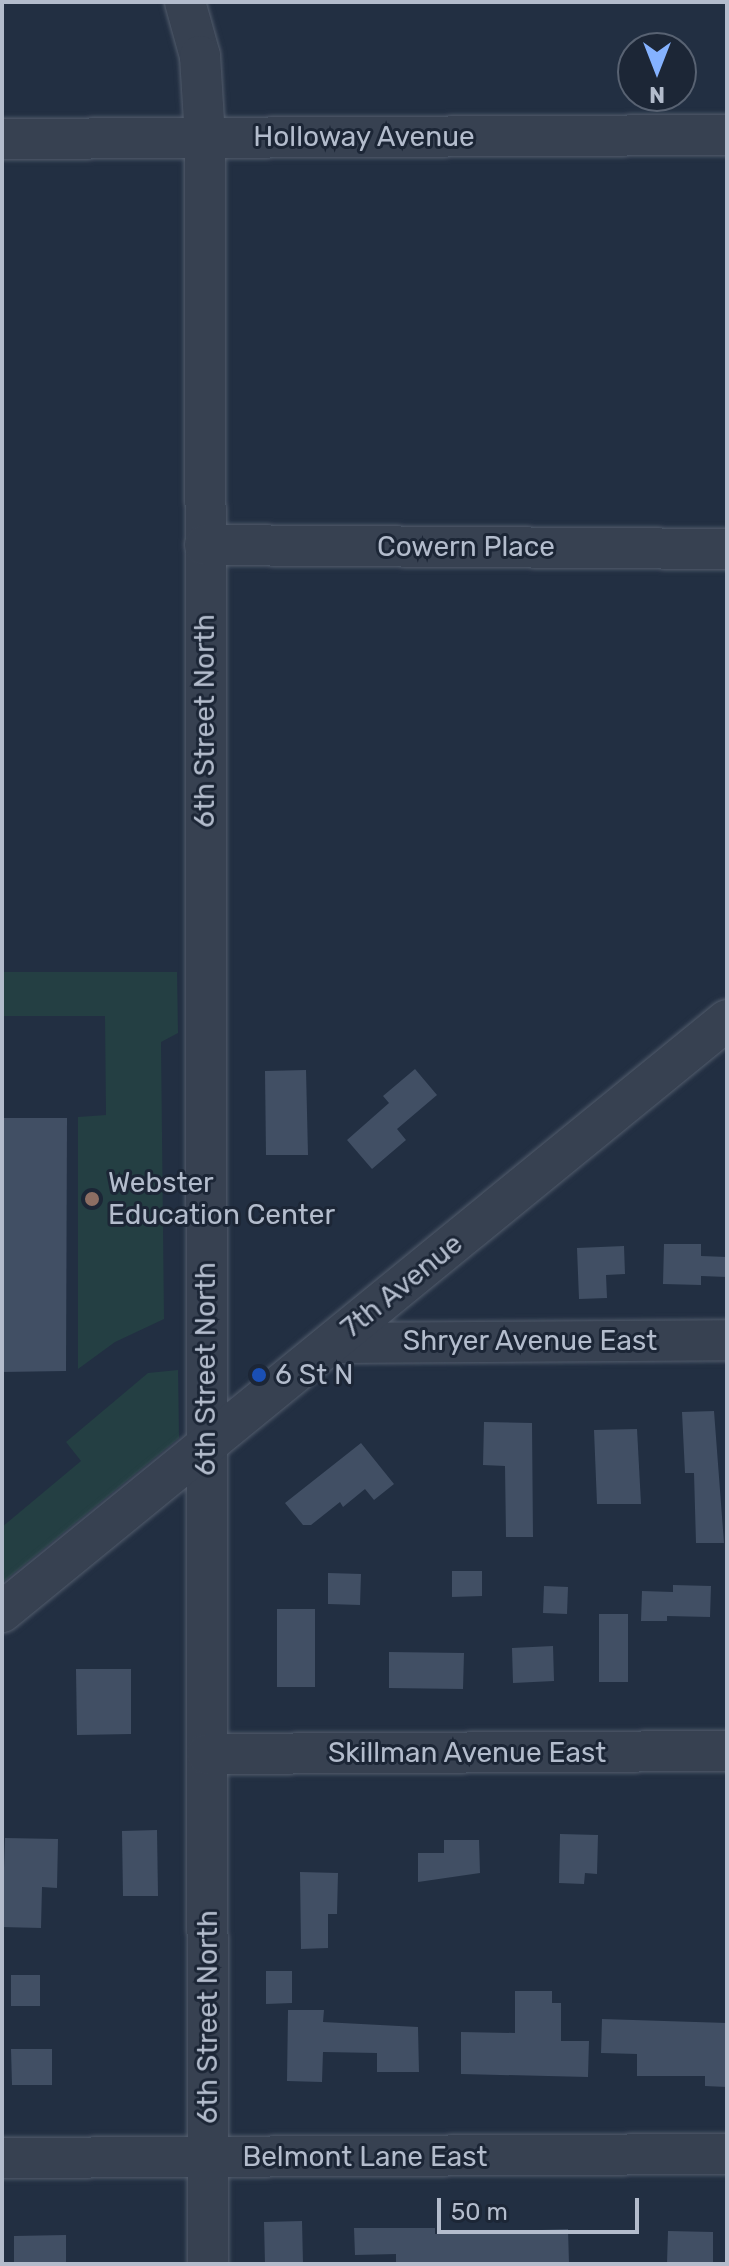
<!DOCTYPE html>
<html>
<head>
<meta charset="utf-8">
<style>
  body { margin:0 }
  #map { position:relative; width:729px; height:2266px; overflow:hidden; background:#222f42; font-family:Rubik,sans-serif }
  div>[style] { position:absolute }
  .green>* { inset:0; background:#243f43 }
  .building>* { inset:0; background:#414f64 }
  .roads { filter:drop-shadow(0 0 2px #525c6c) drop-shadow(0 0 2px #525c6c) }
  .minor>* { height:40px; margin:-20px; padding:0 20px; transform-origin:20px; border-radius:20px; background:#374151 }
  .dots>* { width:22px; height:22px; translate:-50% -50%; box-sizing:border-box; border:4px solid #1c2636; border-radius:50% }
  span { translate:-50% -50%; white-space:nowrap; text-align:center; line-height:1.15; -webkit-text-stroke:6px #1c2636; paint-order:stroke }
  .street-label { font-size:28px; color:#b3bccc }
  .poi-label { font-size:28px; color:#b3bccc }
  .left { translate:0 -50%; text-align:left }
  .frame { position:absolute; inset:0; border:4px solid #b3bccc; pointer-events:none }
  .north { position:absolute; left:617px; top:32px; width:80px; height:80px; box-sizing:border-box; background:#1c2636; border:2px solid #586272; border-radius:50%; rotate:180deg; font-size:22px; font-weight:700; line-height:32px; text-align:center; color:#b3bccc }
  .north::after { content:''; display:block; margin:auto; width:28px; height:36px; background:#85b2ff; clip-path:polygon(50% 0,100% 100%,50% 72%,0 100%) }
  .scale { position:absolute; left:437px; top:2198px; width:202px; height:36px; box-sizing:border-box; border:4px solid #b3bccc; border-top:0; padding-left:10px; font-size:24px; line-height:28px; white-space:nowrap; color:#b3bccc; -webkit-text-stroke:6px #1c2636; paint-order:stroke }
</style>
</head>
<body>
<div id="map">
  <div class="green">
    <div style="clip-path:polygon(2px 972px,177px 972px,178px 1033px,161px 1042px,164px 1319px,115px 1342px,78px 1369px,78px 1117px,106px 1115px,105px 1016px,2px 1016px)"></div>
    <div style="clip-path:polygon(178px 1370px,179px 1438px,2px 1583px,2px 1527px,81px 1461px,66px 1442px,148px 1373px)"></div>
  </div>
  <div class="building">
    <div style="clip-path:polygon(415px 1069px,437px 1095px,397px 1129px,406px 1140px,372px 1169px,347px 1140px,389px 1103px,383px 1096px)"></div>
    <div style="clip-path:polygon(306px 1070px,308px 1155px,266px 1155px,265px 1071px)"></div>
    <div style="clip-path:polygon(2px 1118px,67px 1118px,66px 1371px,2px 1372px)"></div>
    <div style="clip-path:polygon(664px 1244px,701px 1244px,701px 1256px,727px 1257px,727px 1277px,701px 1276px,701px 1285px,663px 1284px)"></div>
    <div style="clip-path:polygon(624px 1246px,625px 1274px,606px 1275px,607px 1298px,579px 1299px,577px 1248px)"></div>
    <div style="clip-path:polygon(714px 1411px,724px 1543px,696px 1543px,694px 1473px,685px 1473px,682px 1412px)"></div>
    <div style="clip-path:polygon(484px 1422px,532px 1423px,533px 1537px,506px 1537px,505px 1466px,483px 1465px)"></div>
    <div style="clip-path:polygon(637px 1429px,641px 1504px,597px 1504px,594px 1430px)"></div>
    <div style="clip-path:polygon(361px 1443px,394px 1484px,374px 1500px,365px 1489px,343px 1507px,340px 1502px,311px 1525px,303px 1525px,285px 1503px)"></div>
    <div style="clip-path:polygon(452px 1571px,482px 1571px,482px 1596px,452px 1597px)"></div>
    <div style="clip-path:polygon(328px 1573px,361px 1574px,360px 1605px,328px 1604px)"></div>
    <div style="clip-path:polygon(673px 1585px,711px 1586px,710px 1617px,667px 1616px,667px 1621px,641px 1621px,642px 1591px,673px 1592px)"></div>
    <div style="clip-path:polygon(544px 1586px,568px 1587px,567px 1614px,543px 1613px)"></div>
    <div style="clip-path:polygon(277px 1609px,315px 1609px,315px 1687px,277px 1687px)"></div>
    <div style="clip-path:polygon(599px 1614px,628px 1614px,628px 1682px,599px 1682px)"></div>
    <div style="clip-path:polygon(553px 1646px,554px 1681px,513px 1683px,512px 1648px)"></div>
    <div style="clip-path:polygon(389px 1652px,464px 1653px,463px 1689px,389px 1688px)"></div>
    <div style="clip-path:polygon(76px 1669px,131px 1669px,131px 1734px,77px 1735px)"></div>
    <div style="clip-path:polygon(157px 1830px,158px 1896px,123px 1896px,122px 1831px)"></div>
    <div style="clip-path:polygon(560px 1834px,598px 1835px,597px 1874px,585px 1873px,584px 1884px,559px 1883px)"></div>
    <div style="clip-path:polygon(5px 1838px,58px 1839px,57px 1888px,42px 1887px,41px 1928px,2px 1927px)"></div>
    <div style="clip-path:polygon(444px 1840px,479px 1840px,480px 1873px,418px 1882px,418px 1853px,444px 1853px)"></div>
    <div style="clip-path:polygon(300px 1872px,338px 1873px,337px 1914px,328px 1914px,328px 1948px,301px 1949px)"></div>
    <div style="clip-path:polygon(266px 1971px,292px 1971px,292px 2003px,266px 2004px)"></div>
    <div style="clip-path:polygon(11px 1975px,40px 1975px,40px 2006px,11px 2006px)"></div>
    <div style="clip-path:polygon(515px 1991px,552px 1991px,552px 2003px,561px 2003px,561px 2041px,589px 2041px,588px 2077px,461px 2074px,461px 2032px,515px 2033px)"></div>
    <div style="clip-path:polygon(288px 2010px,324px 2010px,323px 2022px,418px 2027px,419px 2072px,377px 2072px,377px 2053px,323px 2052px,322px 2082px,287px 2081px)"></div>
    <div style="clip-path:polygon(602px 2019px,727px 2023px,727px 2087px,705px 2086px,705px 2076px,637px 2076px,637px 2054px,601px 2053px)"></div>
    <div style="clip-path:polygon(11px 2049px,52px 2049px,52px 2085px,12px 2085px)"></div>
    <div style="clip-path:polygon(302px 2221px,303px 2264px,265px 2264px,264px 2222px)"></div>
    <div style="clip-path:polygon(354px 2228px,435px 2228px,435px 2234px,568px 2229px,569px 2264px,396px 2264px,396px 2254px,355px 2255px)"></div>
    <div style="clip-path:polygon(668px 2231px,713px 2232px,713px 2264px,667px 2264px)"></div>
    <div style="clip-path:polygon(66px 2235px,66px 2264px,14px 2264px,14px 2236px)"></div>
  </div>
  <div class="roads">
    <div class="minor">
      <div style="left:185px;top:2px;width:56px;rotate:74.5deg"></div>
      <div style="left:200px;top:56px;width:82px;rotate:86.5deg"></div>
      <div style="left:205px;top:138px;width:2126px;rotate:89.92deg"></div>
      <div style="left:2px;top:139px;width:725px;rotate:-0.32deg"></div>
      <div style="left:205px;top:545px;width:522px;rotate:0.44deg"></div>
      <div style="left:333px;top:1343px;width:394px;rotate:-0.4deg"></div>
      <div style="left:2px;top:1612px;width:936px;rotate:-39.23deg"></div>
      <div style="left:207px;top:1754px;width:520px;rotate:-0.33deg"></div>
      <div style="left:2px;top:2158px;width:725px;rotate:-0.32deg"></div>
    </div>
  </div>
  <div class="dots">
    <div style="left:92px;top:1199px;background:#8d6e63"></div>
    <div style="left:259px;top:1375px;background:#1a4fb4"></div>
  </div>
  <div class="street-label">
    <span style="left:364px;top:137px">Holloway Avenue</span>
    <span style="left:466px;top:547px">Cowern Place</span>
    <span style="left:205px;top:721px;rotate:-90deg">6th Street North</span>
    <span style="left:402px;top:1286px;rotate:-39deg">7th Avenue</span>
    <span style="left:530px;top:1341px">Shryer Avenue East</span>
    <span style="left:206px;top:1369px;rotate:-90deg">6th Street North</span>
    <span style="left:467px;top:1753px">Skillman Avenue East</span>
    <span style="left:208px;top:2017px;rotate:-90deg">6th Street North</span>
    <span style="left:365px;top:2157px">Belmont Lane East</span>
  </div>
  <div class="poi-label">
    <span class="left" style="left:108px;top:1199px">Webster<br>Education Center</span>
    <span class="left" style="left:275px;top:1375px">6 St N</span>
  </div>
  <div class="frame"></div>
  <div class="north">N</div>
  <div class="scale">50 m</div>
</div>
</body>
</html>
